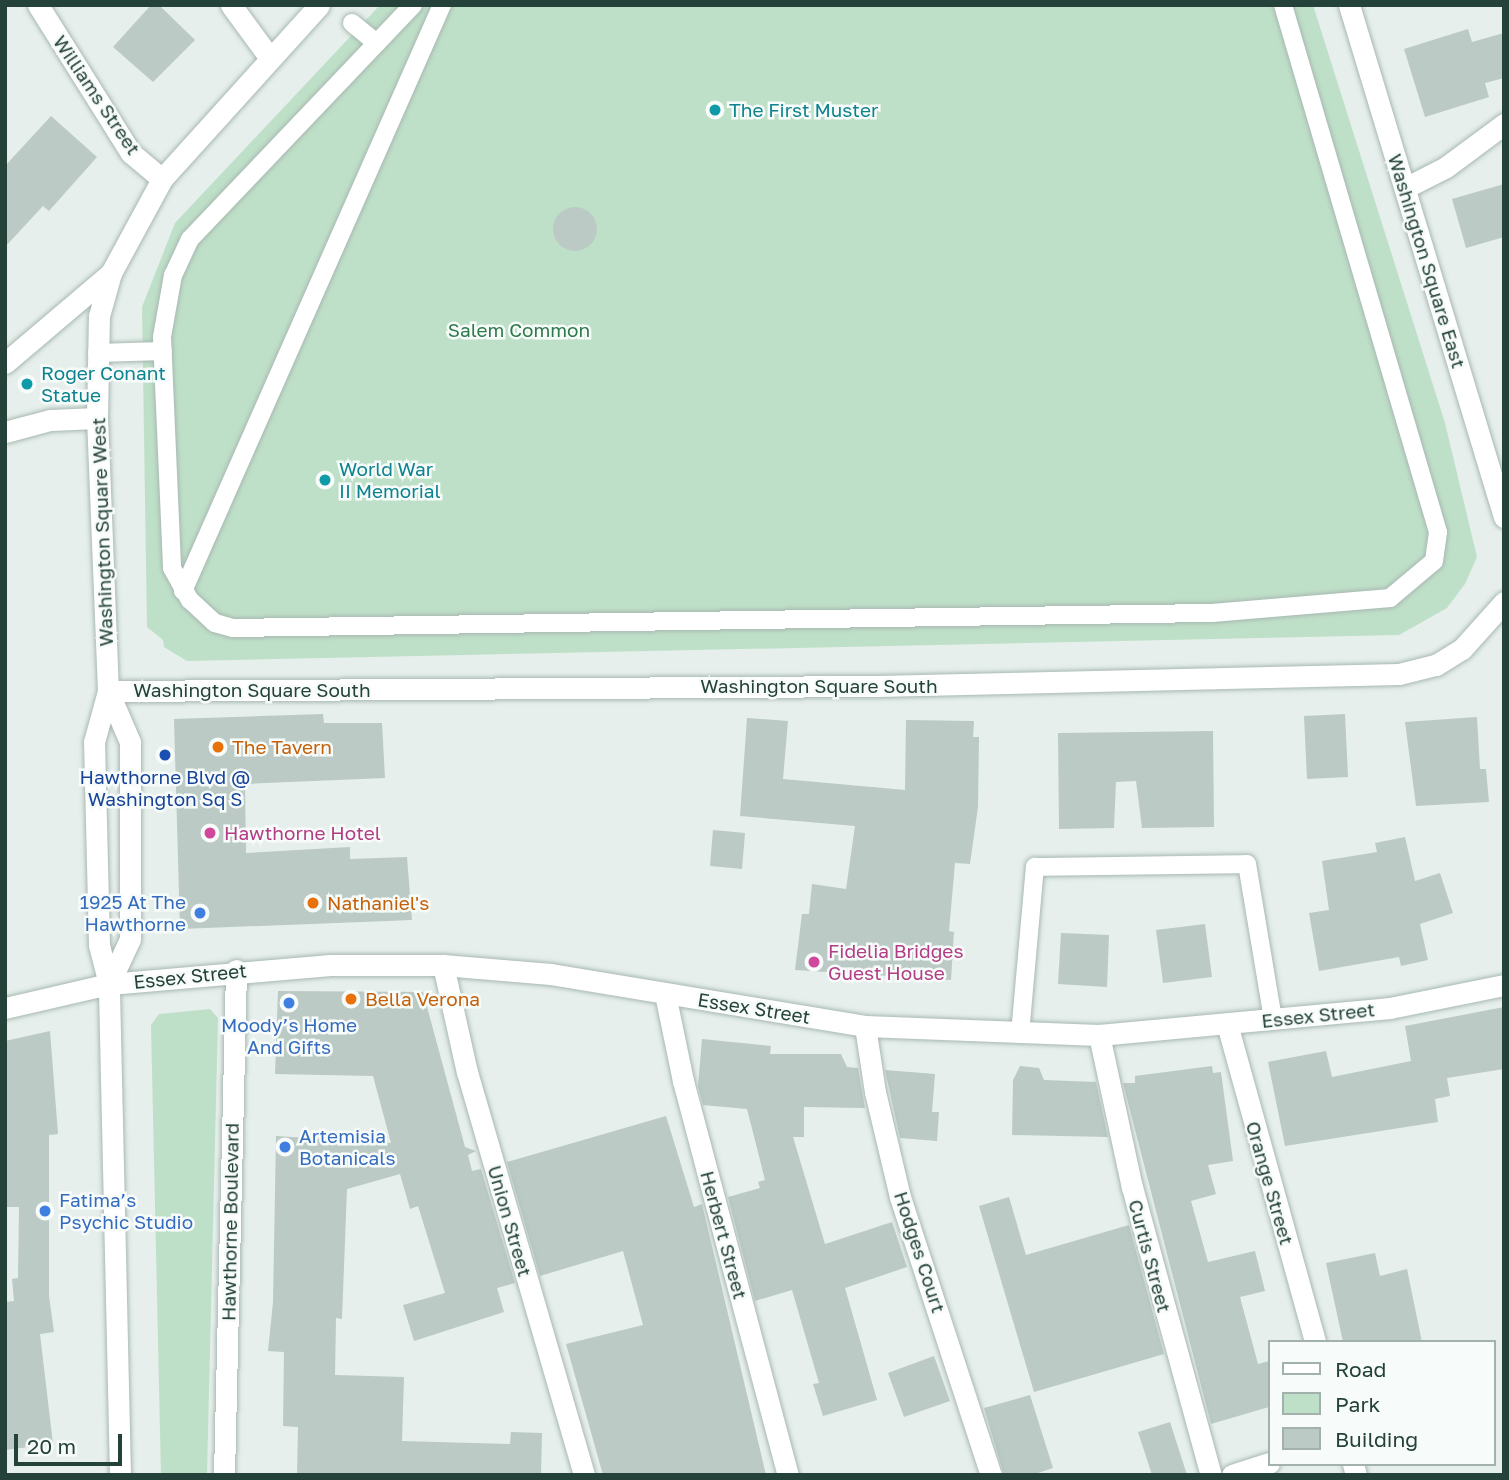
<!DOCTYPE html>
<html>
<head>
<meta charset="utf-8">
<style>
  body { margin:0 }
  #map { position:relative; width:1509px; height:1480px; overflow:hidden; background:#e6efeb; font-family:"Golos Text",sans-serif }
  div>[style] { position:absolute }
  .green>* { inset:0; background:#bfe0c8 }
  .building>* { inset:0; background:#bbcac4 }
  .round { border-radius:50% }
  .roads { filter:drop-shadow(0 0 2px #a8b8b2) drop-shadow(0 0 2px #a8b8b2) }
  .lane>* { height:18px; margin:-9px; padding:0 9px; transform-origin:9px; border-radius:9px; background:#fff }
  .street>* { height:21px; margin:-10.5px; padding:0 10.5px; transform-origin:10.5px; border-radius:10.5px; background:#fff }
  .secondary>* { height:21px; margin:-10.5px; padding:0 10.5px; transform-origin:10.5px; border-radius:10.5px; background:#fff }
  .dots>* { width:19px; height:19px; translate:-50% -50%; box-sizing:border-box; border:4px solid #f7fbf9; border-radius:50% }
  span { translate:-50% -50%; white-space:nowrap; text-align:center; line-height:1.15; -webkit-text-stroke:5px #f7fbf9; paint-order:stroke }
  .street-label { font-size:19px; color:#24423a }
  .culture-label { font-size:19px; color:#0d838f }
  .left { translate:0 -50%; text-align:left }
  .park-label { font-size:19px; color:#2d7a4b }
  .food-label { font-size:19px; color:#c56008 }
  .transit-label { font-size:19px; color:#164399 }
  .hotel-label { font-size:19px; color:#b23c85 }
  .shop-label { font-size:19px; color:#366cbe }
  .right { translate:-100% -50%; text-align:right }
  .frame { position:absolute; inset:0; border:7px solid #24423a; pointer-events:none }
  .legend { position:absolute; left:1268px; top:1340px; width:228px; height:126px; box-sizing:border-box; background:#f7fbf9; border:2px solid #a3b1ad; margin:0; padding:9px 12px; list-style:none; font-size:21px; color:#24423a }
  .legend li { display:flex; align-items:center; gap:14px; height:35px }
  .legend b { width:35px; border:2px solid #a3b1ad }
  .scale { position:absolute; left:14px; top:1434px; width:108px; height:32px; box-sizing:border-box; border:4px solid #24423a; border-top:0; padding-left:9px; font-size:21px; line-height:24px; white-space:nowrap; color:#24423a; -webkit-text-stroke:5px #f7fbf9; paint-order:stroke }
</style>
</head>
<body>
<div id="map">
  <div class="green">
    <div style="clip-path:polygon(380px 5px,1313px 5px,1445px 423px,1477px 557px,1465px 584px,1447px 608px,1399px 635px,187px 661px,164px 647px,163px 640px,147px 627px,142px 307px,175px 223px)"></div>
    <div style="clip-path:polygon(210px 1009px,218px 1018px,207px 1475px,161px 1475px,151px 1025px,159px 1014px)"></div>
  </div>
  <div class="building">
    <div style="clip-path:polygon(151px 5px,159px 5px,195px 40px,153px 82px,113px 47px)"></div>
    <div style="clip-path:polygon(1468px 29px,1472px 42px,1504px 33px,1504px 78px,1485px 83px,1489px 97px,1425px 117px,1404px 49px)"></div>
    <div style="clip-path:polygon(51px 116px,97px 157px,49px 211px,43px 206px,5px 247px,5px 166px)"></div>
    <div style="clip-path:polygon(1504px 184px,1504px 237px,1466px 248px,1452px 199px)"></div>
    <div class="round" style="left:553px;top:207px;width:44px;height:44px"></div>
    <div style="clip-path:polygon(323px 714px,324px 723px,382px 723px,385px 778px,245px 784px,246px 853px,350px 847px,350px 859px,407px 857px,412px 920px,180px 929px,174px 719px)"></div>
    <div style="clip-path:polygon(1345px 714px,1348px 777px,1307px 779px,1304px 716px)"></div>
    <div style="clip-path:polygon(1477px 717px,1480px 769px,1486px 769px,1489px 802px,1416px 806px,1405px 722px)"></div>
    <div style="clip-path:polygon(747px 718px,788px 721px,783px 779px,905px 790px,906px 720px,974px 721px,973px 737px,979px 737px,978px 807px,970px 864px,955px 863px,949px 931px,954px 932px,951px 980px,795px 970px,802px 914px,809px 914px,812px 884px,846px 889px,855px 826px,740px 816px)"></div>
    <div style="clip-path:polygon(1213px 731px,1214px 827px,1142px 828px,1136px 781px,1116px 782px,1114px 828px,1059px 829px,1058px 733px)"></div>
    <div style="clip-path:polygon(713px 830px,745px 833px,742px 869px,710px 866px)"></div>
    <div style="clip-path:polygon(1405px 837px,1415px 881px,1440px 873px,1453px 913px,1420px 924px,1428px 960px,1401px 966px,1399px 957px,1319px 971px,1309px 913px,1329px 910px,1322px 861px,1377px 852px,1375px 843px)"></div>
    <div style="clip-path:polygon(1205px 924px,1212px 977px,1163px 983px,1156px 930px)"></div>
    <div style="clip-path:polygon(1061px 933px,1109px 935px,1107px 987px,1058px 984px)"></div>
    <div style="clip-path:polygon(278px 991px,423px 992px,465px 1147px,476px 1151px,468px 1155px,472px 1171px,481px 1169px,515px 1283px,497px 1288px,504px 1312px,414px 1341px,403px 1305px,445px 1293px,418px 1206px,410px 1209px,400px 1174px,347px 1189px,342px 1319px,336px 1318px,335px 1375px,404px 1377px,402px 1441px,510px 1444px,511px 1432px,542px 1433px,541px 1475px,297px 1475px,298px 1427px,283px 1426px,284px 1352px,268px 1351px,273px 1302px,276px 1136px,391px 1143px,373px 1076px,275px 1074px)"></div>
    <div style="clip-path:polygon(1504px 1007px,1504px 1069px,1447px 1078px,1450px 1096px,1435px 1099px,1438px 1122px,1285px 1146px,1268px 1062px,1326px 1051px,1332px 1077px,1411px 1061px,1405px 1026px)"></div>
    <div style="clip-path:polygon(50px 1031px,58px 1134px,49px 1135px,49px 1296px,54px 1332px,40px 1334px,53px 1444px,5px 1450px,5px 1302px,14px 1301px,12px 1279px,18px 1278px,19px 1207px,5px 1207px,5px 1041px)"></div>
    <div style="clip-path:polygon(702px 1039px,771px 1046px,770px 1054px,841px 1054px,847px 1067px,858px 1068px,865px 1108px,804px 1107px,804px 1137px,793px 1137px,825px 1244px,892px 1222px,907px 1267px,845px 1288px,877px 1400px,823px 1416px,813px 1384px,819px 1383px,792px 1290px,755px 1301px,728px 1197px,760px 1188px,758px 1182px,765px 1180px,747px 1109px,703px 1105px,698px 1086px)"></div>
    <div style="clip-path:polygon(1020px 1066px,1039px 1068px,1044px 1080px,1096px 1082px,1108px 1137px,1012px 1135px,1013px 1080px)"></div>
    <div style="clip-path:polygon(1212px 1066px,1213px 1073px,1221px 1072px,1233px 1161px,1208px 1165px,1216px 1194px,1191px 1201px,1208px 1262px,1255px 1251px,1265px 1291px,1240px 1297px,1258px 1364px,1269px 1361px,1269px 1407px,1211px 1424px,1123px 1083px,1135px 1083px,1135px 1076px)"></div>
    <div style="clip-path:polygon(885px 1070px,935px 1074px,932px 1112px,939px 1112px,937px 1141px,900px 1138px)"></div>
    <div style="clip-path:polygon(666px 1116px,694px 1207px,702px 1204px,766px 1475px,603px 1475px,566px 1344px,643px 1325px,623px 1251px,540px 1276px,507px 1162px)"></div>
    <div style="clip-path:polygon(1009px 1197px,1026px 1255px,1129px 1225px,1164px 1354px,1034px 1392px,979px 1206px)"></div>
    <div style="clip-path:polygon(1375px 1253px,1380px 1276px,1407px 1269px,1422px 1342px,1343px 1342px,1326px 1263px)"></div>
    <div style="clip-path:polygon(934px 1356px,950px 1401px,904px 1417px,888px 1373px)"></div>
    <div style="clip-path:polygon(1030px 1395px,1053px 1468px,1032px 1475px,1004px 1475px,984px 1408px)"></div>
    <div style="clip-path:polygon(1170px 1422px,1187px 1475px,1152px 1475px,1138px 1432px)"></div>
  </div>
  <div class="roads">
    <div class="lane">
      <div style="left:413px;top:5px;width:323px;rotate:133.6deg"></div>
      <div style="left:190px;top:239px;width:40px;rotate:115deg"></div>
      <div style="left:173px;top:275px;width:63px;rotate:100.1deg"></div>
      <div style="left:162px;top:337px;width:231px;rotate:87.5deg"></div>
      <div style="left:172px;top:568px;width:37px;rotate:61deg"></div>
      <div style="left:190px;top:600px;width:34px;rotate:43deg"></div>
      <div style="left:215px;top:623px;width:18px;rotate:16deg"></div>
      <div style="left:232px;top:628px;width:980px;rotate:-0.88deg"></div>
      <div style="left:1212px;top:613px;width:179px;rotate:-4.8deg"></div>
      <div style="left:1390px;top:598px;width:57px;rotate:-40.1deg"></div>
      <div style="left:1434px;top:561px;width:29px;rotate:-82deg"></div>
      <div style="left:1438px;top:532px;width:549px;rotate:-106.39deg"></div>
      <div style="left:352px;top:23px;width:32px;rotate:39deg"></div>
      <div style="left:97px;top:353px;width:66px;rotate:-1.7deg"></div>
      <div style="left:183px;top:591px;width:641px;rotate:-66.16deg"></div>
      <div style="left:1020px;top:1034px;width:168px;rotate:-84.9deg"></div>
      <div style="left:1035px;top:867px;width:212px;rotate:-0.8deg"></div>
      <div style="left:1247px;top:864px;width:158px;rotate:80.5deg"></div>
    </div>
    <div class="street">
      <div style="left:38px;top:5px;width:175px;rotate:57.9deg"></div>
      <div style="left:131px;top:153px;width:40px;rotate:40deg"></div>
      <div style="left:231px;top:5px;width:66px;rotate:53.7deg"></div>
      <div style="left:1405px;top:188px;width:46px;rotate:-27.1deg"></div>
      <div style="left:1446px;top:167px;width:72px;rotate:-36.6deg"></div>
      <div style="left:5px;top:363px;width:139px;rotate:-40.3deg"></div>
      <div style="left:5px;top:432px;width:47px;rotate:-14.9deg"></div>
      <div style="left:50px;top:420px;width:47px;rotate:-2.4deg"></div>
      <div style="left:443px;top:965px;width:110px;rotate:77.4deg"></div>
      <div style="left:467px;top:1072px;width:420px;rotate:73.8deg"></div>
      <div style="left:665px;top:994px;width:89px;rotate:78.3deg"></div>
      <div style="left:683px;top:1081px;width:408px;rotate:75.1deg"></div>
      <div style="left:5px;top:1008px;width:107px;rotate:-13deg"></div>
      <div style="left:1227px;top:1024px;width:330px;rotate:74.5deg"></div>
      <div style="left:865px;top:1026px;width:67px;rotate:81.4deg"></div>
      <div style="left:875px;top:1092px;width:108px;rotate:76.6deg"></div>
      <div style="left:900px;top:1197px;width:293px;rotate:71.9deg"></div>
      <div style="left:1099px;top:1035px;width:156px;rotate:77.8deg"></div>
      <div style="left:1132px;top:1187px;width:299px;rotate:74.7deg"></div>
      <div style="left:1353px;top:1464px;width:11px;rotate:75deg"></div>
      <div style="left:224px;top:1475px;width:505px;rotate:-88.64deg"></div>
      <div style="left:1232px;top:1475px;width:39px;rotate:-18deg"></div>
    </div>
    <div class="secondary">
      <div style="left:1349px;top:5px;width:535px;rotate:73.16deg"></div>
      <div style="left:108px;top:691px;width:769px;rotate:-0.37deg"></div>
      <div style="left:877px;top:686px;width:522px;rotate:-1.32deg"></div>
      <div style="left:1399px;top:674px;width:38px;rotate:-14deg"></div>
      <div style="left:1436px;top:665px;width:31px;rotate:-32deg"></div>
      <div style="left:1462px;top:649px;width:63px;rotate:-48.2deg"></div>
      <div style="left:108px;top:691px;width:56px;rotate:66.7deg"></div>
      <div style="left:130px;top:742px;width:197px;rotate:90deg"></div>
      <div style="left:130px;top:939px;width:50px;rotate:115deg"></div>
      <div style="left:109px;top:984px;width:222px;rotate:-4.9deg"></div>
      <div style="left:330px;top:965px;width:113px"></div>
      <div style="left:443px;top:965px;width:108px;rotate:4.8deg"></div>
      <div style="left:551px;top:974px;width:318px;rotate:9.4deg"></div>
      <div style="left:865px;top:1026px;width:234px;rotate:2.2deg"></div>
      <div style="left:1099px;top:1035px;width:292px;rotate:-5.3deg"></div>
      <div style="left:1390px;top:1008px;width:116px;rotate:-11.4deg"></div>
      <div style="left:120px;top:1475px;width:491px;rotate:-91.3deg"></div>
      <div style="left:109px;top:984px;width:40px;rotate:-104.4deg"></div>
      <div style="left:99px;top:945px;width:203px;rotate:-91.4deg"></div>
      <div style="left:94px;top:742px;width:53px;rotate:-74.6deg"></div>
      <div style="left:108px;top:691px;width:273px;rotate:-92.3deg"></div>
      <div style="left:97px;top:418px;width:102px;rotate:-88.9deg"></div>
      <div style="left:99px;top:316px;width:45px;rotate:-74.4deg"></div>
      <div style="left:111px;top:273px;width:107px;rotate:-61.5deg"></div>
      <div style="left:162px;top:179px;width:234px;rotate:-47.9deg"></div>
    </div>
  </div>
  <div class="dots">
    <div style="left:715px;top:110px;background:#0f9aa8"></div>
    <div style="left:27px;top:384px;background:#0f9aa8"></div>
    <div style="left:325px;top:480px;background:#0f9aa8"></div>
    <div style="left:218px;top:747px;background:#e8710a"></div>
    <div style="left:165px;top:755px;background:#1a4fb4"></div>
    <div style="left:210px;top:833px;background:#d1479c"></div>
    <div style="left:313px;top:903px;background:#e8710a"></div>
    <div style="left:200px;top:913px;background:#3f7fe0"></div>
    <div style="left:814px;top:962px;background:#d1479c"></div>
    <div style="left:351px;top:999px;background:#e8710a"></div>
    <div style="left:289px;top:1003px;background:#3f7fe0"></div>
    <div style="left:285px;top:1147px;background:#3f7fe0"></div>
    <div style="left:45px;top:1211px;background:#3f7fe0"></div>
  </div>
  <div class="street-label">
    <span style="left:97px;top:95px;rotate:56deg">Williams Street</span>
    <span style="left:1427px;top:261px;rotate:73deg">Washington Square East</span>
    <span style="left:102px;top:532px;rotate:-92deg">Washington Square West</span>
    <span style="left:819px;top:686px">Washington Square South</span>
    <span style="left:252px;top:690px">Washington Square South</span>
    <span style="left:190px;top:976px;rotate:-6deg">Essex Street</span>
    <span style="left:754px;top:1008px;rotate:9deg">Essex Street</span>
    <span style="left:1318px;top:1015px;rotate:-6deg">Essex Street</span>
    <span style="left:1270px;top:1183px;rotate:74deg">Orange Street</span>
    <span style="left:510px;top:1221px;rotate:74deg">Union Street</span>
    <span style="left:230px;top:1222px;rotate:-89deg">Hawthorne Boulevard</span>
    <span style="left:724px;top:1235px;rotate:75deg">Herbert Street</span>
    <span style="left:920px;top:1252px;rotate:72deg">Hodges Court</span>
    <span style="left:1150px;top:1256px;rotate:75deg">Curtis Street</span>
  </div>
  <div class="culture-label">
    <span class="left" style="left:729px;top:110px">The First Muster</span>
    <span class="left" style="left:41px;top:384px">Roger Conant<br>Statue</span>
    <span class="left" style="left:339px;top:480px">World War<br>II Memorial</span>
  </div>
  <div class="park-label">
    <span style="left:519px;top:330px">Salem Common</span>
  </div>
  <div class="food-label">
    <span class="left" style="left:232px;top:747px">The Tavern</span>
    <span class="left" style="left:327px;top:903px">Nathaniel's</span>
    <span class="left" style="left:365px;top:999px">Bella Verona</span>
  </div>
  <div class="transit-label">
    <span style="left:165px;top:788px">Hawthorne Blvd @<br>Washington Sq S</span>
  </div>
  <div class="hotel-label">
    <span class="left" style="left:224px;top:833px">Hawthorne Hotel</span>
    <span class="left" style="left:828px;top:962px">Fidelia Bridges<br>Guest House</span>
  </div>
  <div class="shop-label">
    <span class="right" style="left:186px;top:913px">1925 At The<br>Hawthorne</span>
    <span style="left:289px;top:1036px">Moody’s Home<br>And Gifts</span>
    <span class="left" style="left:299px;top:1147px">Artemisia<br>Botanicals</span>
    <span class="left" style="left:59px;top:1211px">Fatima’s<br>Psychic Studio</span>
  </div>
  <div class="frame"></div>
  <ul class="legend">
  <li><b style="height:9px;background:#fff"></b>Road</li>
  <li><b style="height:19px;background:#bfe0c8"></b>Park</li>
  <li><b style="height:19px;background:#bbcac4"></b>Building</li>
  </ul>
  <div class="scale">20 m</div>
</div>
</body>
</html>
